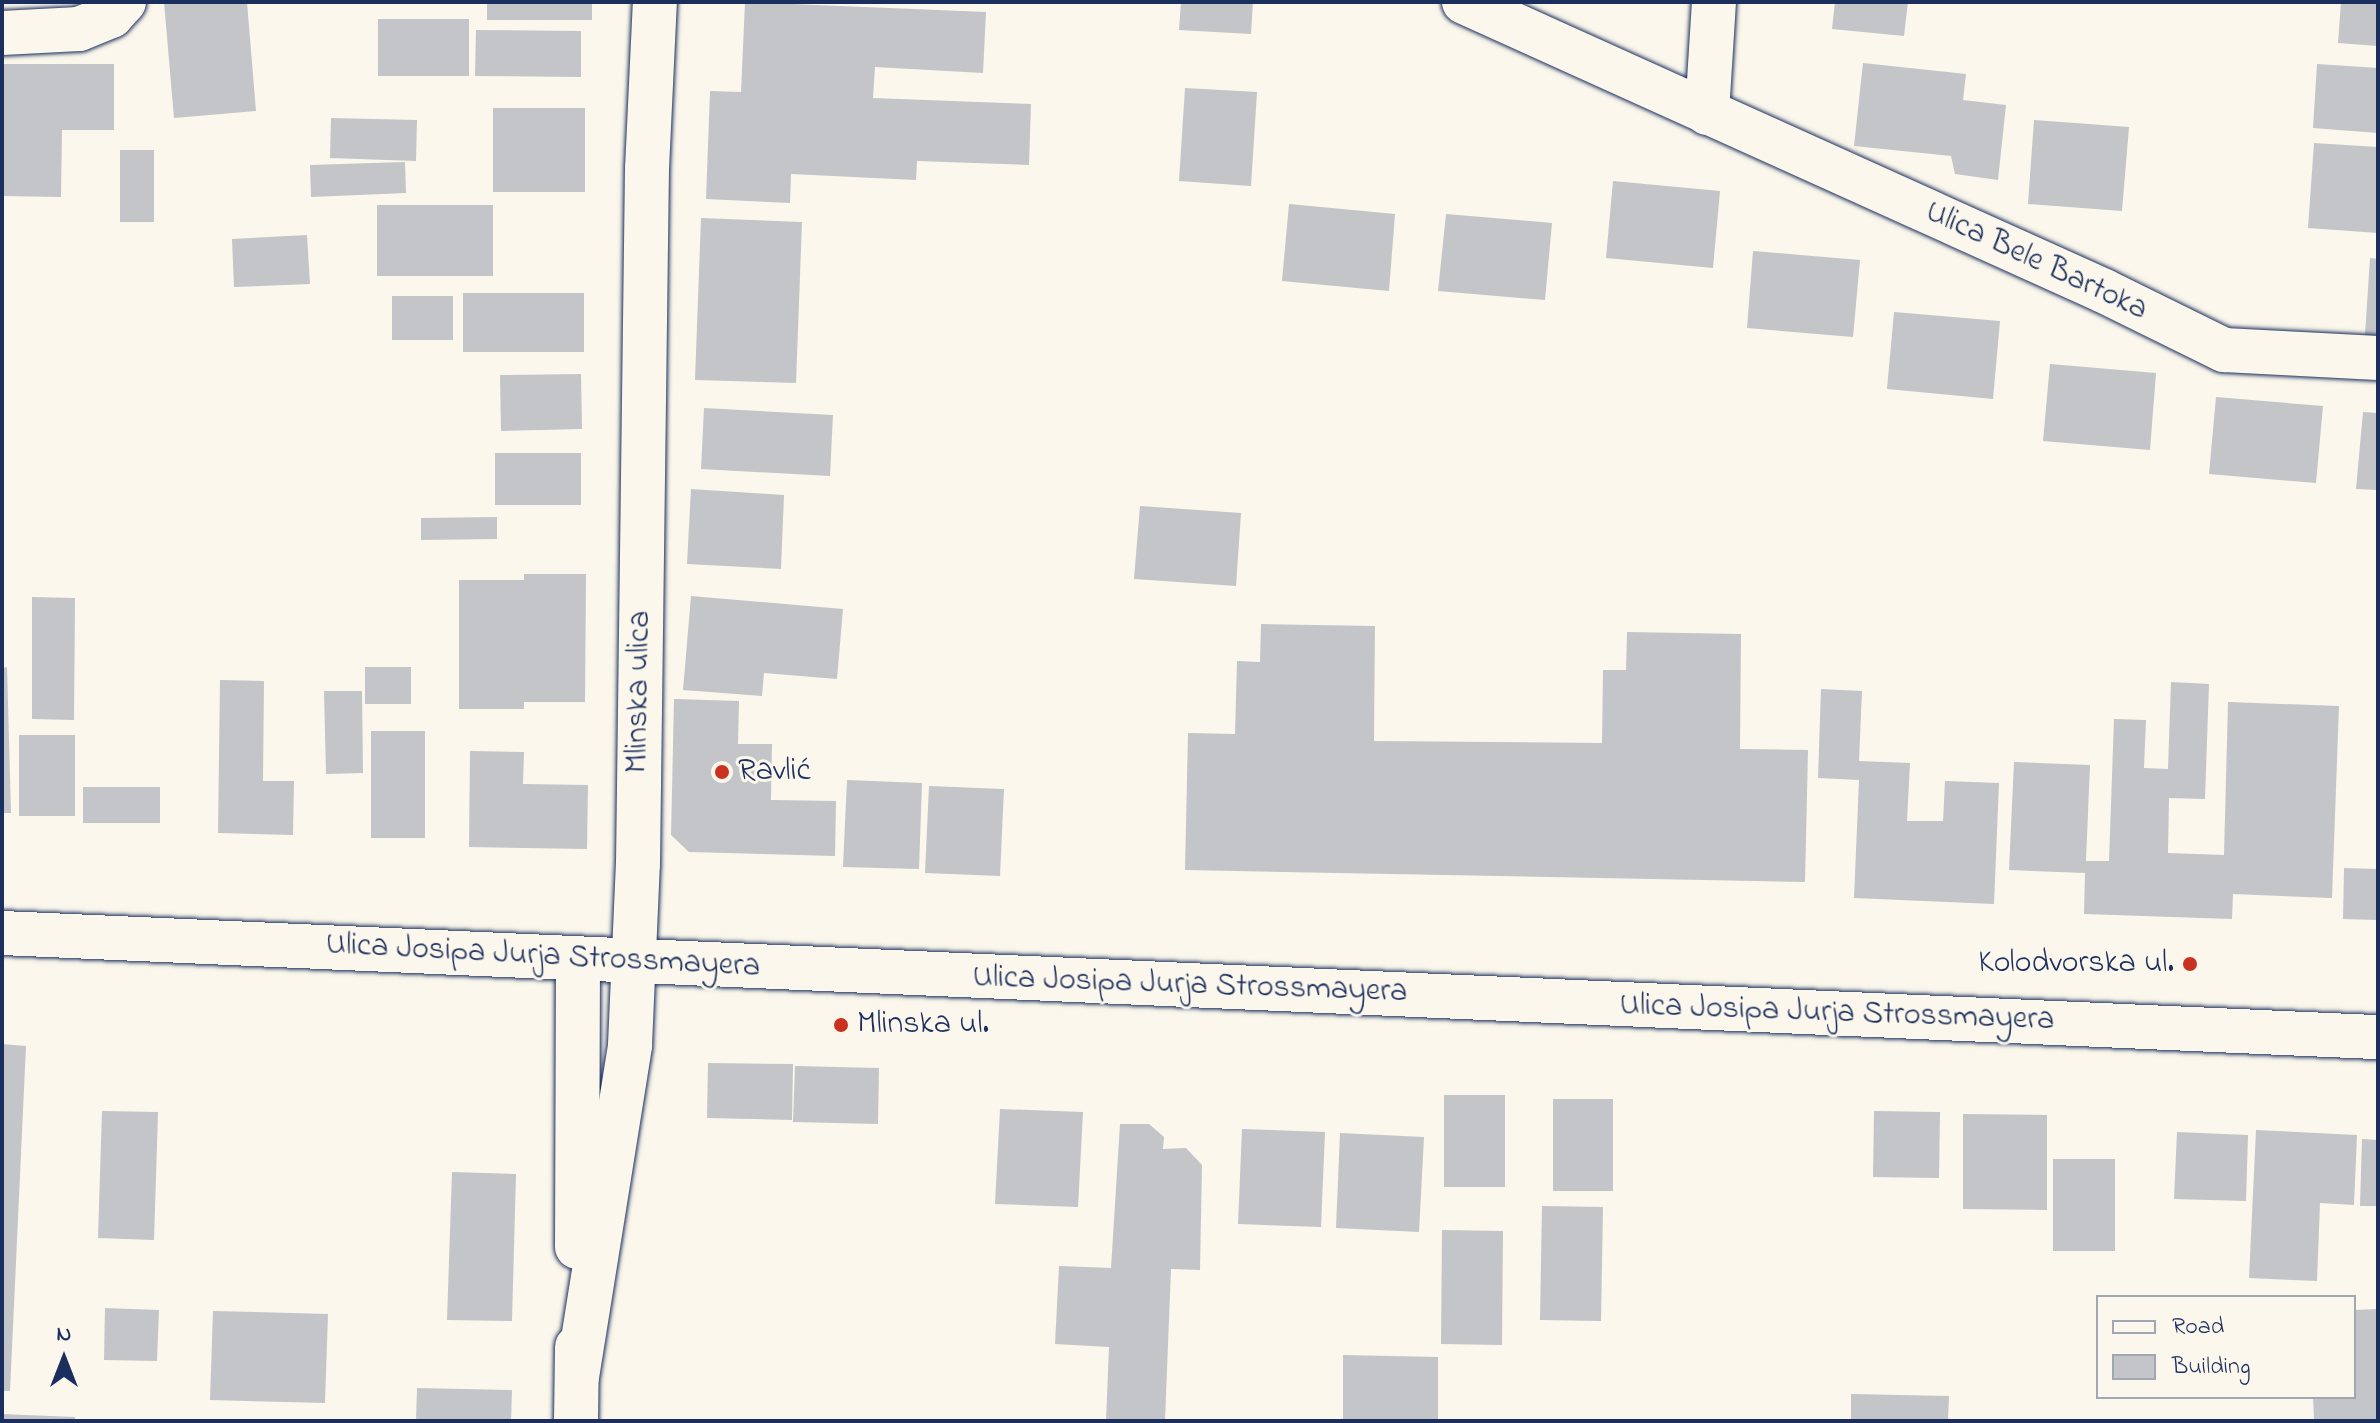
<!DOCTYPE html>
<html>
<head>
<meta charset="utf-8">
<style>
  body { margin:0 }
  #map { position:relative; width:2380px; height:1423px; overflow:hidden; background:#fbf7ec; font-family:"Indie Flower",sans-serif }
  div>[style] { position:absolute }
  .building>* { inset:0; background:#c3c5c9 }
  .roads { filter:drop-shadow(0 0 2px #1b2f5e) drop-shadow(0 0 2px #1b2f5e) }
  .minor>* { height:44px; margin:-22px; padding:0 22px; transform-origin:22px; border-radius:22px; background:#fbf7ec }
  .major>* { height:44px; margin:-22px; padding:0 22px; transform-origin:22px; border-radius:22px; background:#fbf7ec }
  .dots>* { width:22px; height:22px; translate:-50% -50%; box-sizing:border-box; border:4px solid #fbf7ec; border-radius:50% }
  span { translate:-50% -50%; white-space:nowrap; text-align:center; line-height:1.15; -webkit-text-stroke:6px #fbf7ec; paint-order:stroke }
  .street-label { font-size:32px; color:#1b2f5e }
  .poi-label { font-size:32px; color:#1b2f5e }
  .left { translate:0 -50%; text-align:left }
  .right { translate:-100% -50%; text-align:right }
  .frame { position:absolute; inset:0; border:4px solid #1b2f5e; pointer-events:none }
  .legend { position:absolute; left:2096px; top:1295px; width:260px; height:104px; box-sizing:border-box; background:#fbf7ec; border:2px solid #a1a7b3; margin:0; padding:10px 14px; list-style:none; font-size:24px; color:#1b2f5e }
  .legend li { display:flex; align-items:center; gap:16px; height:40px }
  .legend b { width:40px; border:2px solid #a1a7b3 }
  .north { position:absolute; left:24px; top:1319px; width:80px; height:80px; -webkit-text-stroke:6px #fbf7ec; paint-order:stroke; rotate:0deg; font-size:22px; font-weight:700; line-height:32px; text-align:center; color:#1b2f5e }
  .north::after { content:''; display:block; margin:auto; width:28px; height:36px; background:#1b2f5e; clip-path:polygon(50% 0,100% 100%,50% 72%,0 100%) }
</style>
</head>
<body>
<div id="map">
  <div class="building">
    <div style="clip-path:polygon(164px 2px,247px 2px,256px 111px,174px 118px)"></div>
    <div style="clip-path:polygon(487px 2px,592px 2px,592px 20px,487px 20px)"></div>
    <div style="clip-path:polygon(745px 2px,986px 12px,983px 73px,875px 67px,873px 98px,1031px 104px,1029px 165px,917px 161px,916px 180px,791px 174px,790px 203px,706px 199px,710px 91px,741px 92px)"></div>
    <div style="clip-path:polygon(1181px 2px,1253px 2px,1251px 34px,1179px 30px)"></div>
    <div style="clip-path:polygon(1835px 2px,1908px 2px,1904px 36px,1832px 29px)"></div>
    <div style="clip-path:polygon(2341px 2px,2378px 2px,2378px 46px,2338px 43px)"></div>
    <div style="clip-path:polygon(378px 19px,469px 19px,469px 76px,378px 76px)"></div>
    <div style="clip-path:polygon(476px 30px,581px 31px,581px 77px,475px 76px)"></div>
    <div style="clip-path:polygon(1863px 63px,1966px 74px,1963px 100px,2006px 105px,1998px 180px,1955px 174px,1951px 156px,1854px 146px)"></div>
    <div style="clip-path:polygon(2px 64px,114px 64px,114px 130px,62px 130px,61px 197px,2px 196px)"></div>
    <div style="clip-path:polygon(2317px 64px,2378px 68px,2378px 133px,2313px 128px)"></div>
    <div style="clip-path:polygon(1185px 88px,1257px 92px,1251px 186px,1179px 181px)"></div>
    <div style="clip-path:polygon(493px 108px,585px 108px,585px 192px,493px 192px)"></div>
    <div style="clip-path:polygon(331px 118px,417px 120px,416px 161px,330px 158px)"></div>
    <div style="clip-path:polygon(2034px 120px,2129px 127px,2122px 211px,2028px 204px)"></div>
    <div style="clip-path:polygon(2314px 143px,2378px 147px,2378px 233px,2308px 228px)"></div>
    <div style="clip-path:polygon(120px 150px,154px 150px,154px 222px,120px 222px)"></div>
    <div style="clip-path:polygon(405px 162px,406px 193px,311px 197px,310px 165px)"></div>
    <div style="clip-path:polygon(1613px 181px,1720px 191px,1713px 268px,1606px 258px)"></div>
    <div style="clip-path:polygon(1289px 204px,1395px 214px,1389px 291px,1282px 281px)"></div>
    <div style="clip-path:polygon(377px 205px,493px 205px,493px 276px,377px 276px)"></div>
    <div style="clip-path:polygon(1446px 214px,1552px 223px,1545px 300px,1438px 291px)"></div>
    <div style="clip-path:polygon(701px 218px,802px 222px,796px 383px,695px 380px)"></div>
    <div style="clip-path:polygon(307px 235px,310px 284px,234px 287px,232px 239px)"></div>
    <div style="clip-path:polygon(1753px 251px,1860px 260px,1853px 337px,1747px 328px)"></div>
    <div style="clip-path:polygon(2370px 258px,2378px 259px,2378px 336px,2365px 335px)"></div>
    <div style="clip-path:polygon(463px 293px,584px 293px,584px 352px,463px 352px)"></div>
    <div style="clip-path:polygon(392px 296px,453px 296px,453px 340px,392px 340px)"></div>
    <div style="clip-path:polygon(1894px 312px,2000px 321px,1993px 399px,1887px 389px)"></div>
    <div style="clip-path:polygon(2050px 364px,2156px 373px,2150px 450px,2043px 441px)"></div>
    <div style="clip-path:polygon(581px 374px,582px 429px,501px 431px,500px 375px)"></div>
    <div style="clip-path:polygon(2216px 397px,2323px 406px,2316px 483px,2209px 474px)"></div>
    <div style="clip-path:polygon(704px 408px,833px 415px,830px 476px,701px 469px)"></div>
    <div style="clip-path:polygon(2363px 412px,2378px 413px,2378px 490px,2356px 489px)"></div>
    <div style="clip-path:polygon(495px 453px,581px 453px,581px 505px,495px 505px)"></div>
    <div style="clip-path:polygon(691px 489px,784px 495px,781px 569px,687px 564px)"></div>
    <div style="clip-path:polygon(1140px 506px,1241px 513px,1236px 586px,1134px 579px)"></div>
    <div style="clip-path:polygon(497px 517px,497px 539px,421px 540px,421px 518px)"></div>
    <div style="clip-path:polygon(524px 574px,586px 574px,585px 702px,524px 702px,524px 709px,459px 709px,459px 580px,524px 580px)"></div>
    <div style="clip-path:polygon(691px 596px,843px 609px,837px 679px,764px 673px,762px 696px,683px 690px)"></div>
    <div style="clip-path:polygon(32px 597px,75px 598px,74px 720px,32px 719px)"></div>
    <div style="clip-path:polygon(1261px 624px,1375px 626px,1374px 741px,1602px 743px,1603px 670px,1626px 670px,1627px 632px,1741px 634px,1740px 749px,1808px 750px,1805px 882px,1185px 870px,1188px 733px,1235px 734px,1237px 661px,1260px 662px)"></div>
    <div style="clip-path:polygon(7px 667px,11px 813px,2px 813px,2px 668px)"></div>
    <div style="clip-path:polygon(365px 667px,411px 667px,411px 704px,365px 704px)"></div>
    <div style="clip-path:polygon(220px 680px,264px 681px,263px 781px,294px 781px,293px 835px,218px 833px)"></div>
    <div style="clip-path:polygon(2171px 682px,2209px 684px,2205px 799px,2169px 798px,2168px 853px,2224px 855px,2228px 702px,2339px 706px,2332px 898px,2233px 894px,2232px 919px,2084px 914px,2085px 873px,2009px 870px,2014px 762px,2090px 765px,2086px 861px,2109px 861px,2114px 719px,2146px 720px,2144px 768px,2168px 769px)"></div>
    <div style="clip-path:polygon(1821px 689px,1862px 691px,1859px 761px,1910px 763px,1907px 821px,1943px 821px,1945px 781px,1999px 783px,1994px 904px,1854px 898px,1859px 780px,1818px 778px)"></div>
    <div style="clip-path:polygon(324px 691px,362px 691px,363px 773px,326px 774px)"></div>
    <div style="clip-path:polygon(674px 699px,739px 701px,738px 744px,772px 744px,771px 800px,836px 801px,835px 856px,689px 852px,671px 835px)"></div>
    <div style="clip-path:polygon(371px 731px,425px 731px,425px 838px,371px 838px)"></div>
    <div style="clip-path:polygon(19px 735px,75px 735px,75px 816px,19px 816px)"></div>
    <div style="clip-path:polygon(470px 751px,524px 752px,523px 784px,588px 785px,587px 849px,469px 847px)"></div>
    <div style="clip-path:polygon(847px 780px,922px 783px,919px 869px,843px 867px)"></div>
    <div style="clip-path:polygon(929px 786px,1004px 789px,1000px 876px,925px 873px)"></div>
    <div style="clip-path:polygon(83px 787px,160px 787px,160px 823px,83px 823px)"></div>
    <div style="clip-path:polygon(2344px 868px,2378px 869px,2378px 920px,2343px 919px)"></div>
    <div style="clip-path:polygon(2px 1044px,26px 1046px,10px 1391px,2px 1391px)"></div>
    <div style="clip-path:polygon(708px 1063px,793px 1064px,792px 1120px,707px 1118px)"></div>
    <div style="clip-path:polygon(795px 1066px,879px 1068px,878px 1124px,793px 1122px)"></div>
    <div style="clip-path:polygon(1444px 1095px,1505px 1095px,1505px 1187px,1444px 1187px)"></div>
    <div style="clip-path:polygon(1553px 1099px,1613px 1099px,1613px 1191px,1553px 1191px)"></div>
    <div style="clip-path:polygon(1000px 1109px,1083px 1112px,1078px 1207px,995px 1204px)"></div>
    <div style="clip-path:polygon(102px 1111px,158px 1112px,154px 1240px,98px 1238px)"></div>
    <div style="clip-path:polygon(1874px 1111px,1940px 1112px,1939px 1178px,1873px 1177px)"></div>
    <div style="clip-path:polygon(1963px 1114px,2047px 1115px,2047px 1210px,1963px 1209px)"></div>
    <div style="clip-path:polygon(1120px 1124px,1149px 1124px,1164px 1137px,1163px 1149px,1186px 1148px,1202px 1165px,1200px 1270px,1171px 1269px,1165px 1421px,1106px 1421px,1109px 1347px,1055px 1344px,1059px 1266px,1111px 1268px)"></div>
    <div style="clip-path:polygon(1242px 1129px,1325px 1132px,1321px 1227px,1238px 1224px)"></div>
    <div style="clip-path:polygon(2256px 1130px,2357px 1135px,2354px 1205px,2320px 1203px,2317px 1281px,2249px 1278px)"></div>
    <div style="clip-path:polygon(2177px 1132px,2248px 1135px,2246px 1201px,2174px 1199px)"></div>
    <div style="clip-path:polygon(1340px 1133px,1424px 1137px,1419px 1232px,1336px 1228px)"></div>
    <div style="clip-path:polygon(2362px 1139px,2378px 1140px,2378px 1206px,2360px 1206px)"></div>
    <div style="clip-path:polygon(2053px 1159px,2115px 1159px,2115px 1251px,2053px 1251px)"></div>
    <div style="clip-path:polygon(452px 1172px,516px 1174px,512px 1321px,447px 1320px)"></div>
    <div style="clip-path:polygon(1542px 1206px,1603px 1207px,1601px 1321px,1540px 1320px)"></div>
    <div style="clip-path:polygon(1442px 1230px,1503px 1231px,1502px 1345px,1441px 1344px)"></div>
    <div style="clip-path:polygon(105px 1308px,159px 1310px,157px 1361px,104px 1360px)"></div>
    <div style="clip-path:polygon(2378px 1309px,2378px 1421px,2314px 1421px,2313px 1397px,2354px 1397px,2354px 1310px)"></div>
    <div style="clip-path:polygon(213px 1311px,328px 1314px,325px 1403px,210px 1400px)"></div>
    <div style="clip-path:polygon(1343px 1355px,1438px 1357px,1438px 1421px,1343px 1421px)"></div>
    <div style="clip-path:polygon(417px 1388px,512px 1390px,511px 1421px,416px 1421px)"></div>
    <div style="clip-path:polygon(1851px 1394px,1949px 1396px,1948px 1421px,1851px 1421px)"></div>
    <div style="clip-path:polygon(2px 1414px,75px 1417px,75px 1421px,2px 1421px)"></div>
  </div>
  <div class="roads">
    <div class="minor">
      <div style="left:1464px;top:2px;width:702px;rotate:24.3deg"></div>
      <div style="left:2104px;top:291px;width:134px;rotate:26.2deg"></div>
      <div style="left:2224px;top:350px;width:154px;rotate:3deg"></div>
      <div style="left:2px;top:33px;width:77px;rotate:-3deg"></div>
      <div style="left:79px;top:29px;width:35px;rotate:-22deg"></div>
      <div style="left:111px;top:16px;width:19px;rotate:-47deg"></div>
      <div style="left:1707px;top:113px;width:111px;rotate:-86.4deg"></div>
      <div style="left:577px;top:1247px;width:288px;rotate:-89.8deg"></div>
      <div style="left:577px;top:1377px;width:336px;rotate:-80.9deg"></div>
      <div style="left:630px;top:1045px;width:181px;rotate:-87.5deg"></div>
      <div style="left:638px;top:864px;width:695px;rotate:-89.26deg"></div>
      <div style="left:647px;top:169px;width:167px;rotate:-87.3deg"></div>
      <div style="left:576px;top:1421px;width:74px;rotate:-89.2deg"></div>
    </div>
    <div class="major">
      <div style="left:2px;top:933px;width:2378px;rotate:2.51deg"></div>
    </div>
  </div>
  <div class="dots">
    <div style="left:722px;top:772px;background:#c8321e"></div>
    <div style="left:2190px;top:964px;background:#c8321e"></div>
    <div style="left:841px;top:1025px;background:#c8321e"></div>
  </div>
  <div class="street-label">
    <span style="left:2036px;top:262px;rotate:25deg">Ulica Bele Bartoka</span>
    <span style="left:640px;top:692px;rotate:-89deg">Mlinska ulica</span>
    <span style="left:543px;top:957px;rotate:3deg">Ulica Josipa Jurja Strossmayera</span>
    <span style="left:1190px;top:986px;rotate:2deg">Ulica Josipa Jurja Strossmayera</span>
    <span style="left:1837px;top:1014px;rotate:2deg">Ulica Josipa Jurja Strossmayera</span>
  </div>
  <div class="poi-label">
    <span class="left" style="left:738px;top:772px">Ravlić</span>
    <span class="right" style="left:2174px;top:964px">Kolodvorska ul.</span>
    <span class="left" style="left:857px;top:1025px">Mlinska ul.</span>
  </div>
  <div class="frame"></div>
  <ul class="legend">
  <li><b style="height:10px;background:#fbf7ec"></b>Road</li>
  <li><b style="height:22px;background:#c3c5c9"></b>Building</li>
  </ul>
  <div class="north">N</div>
</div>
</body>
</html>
